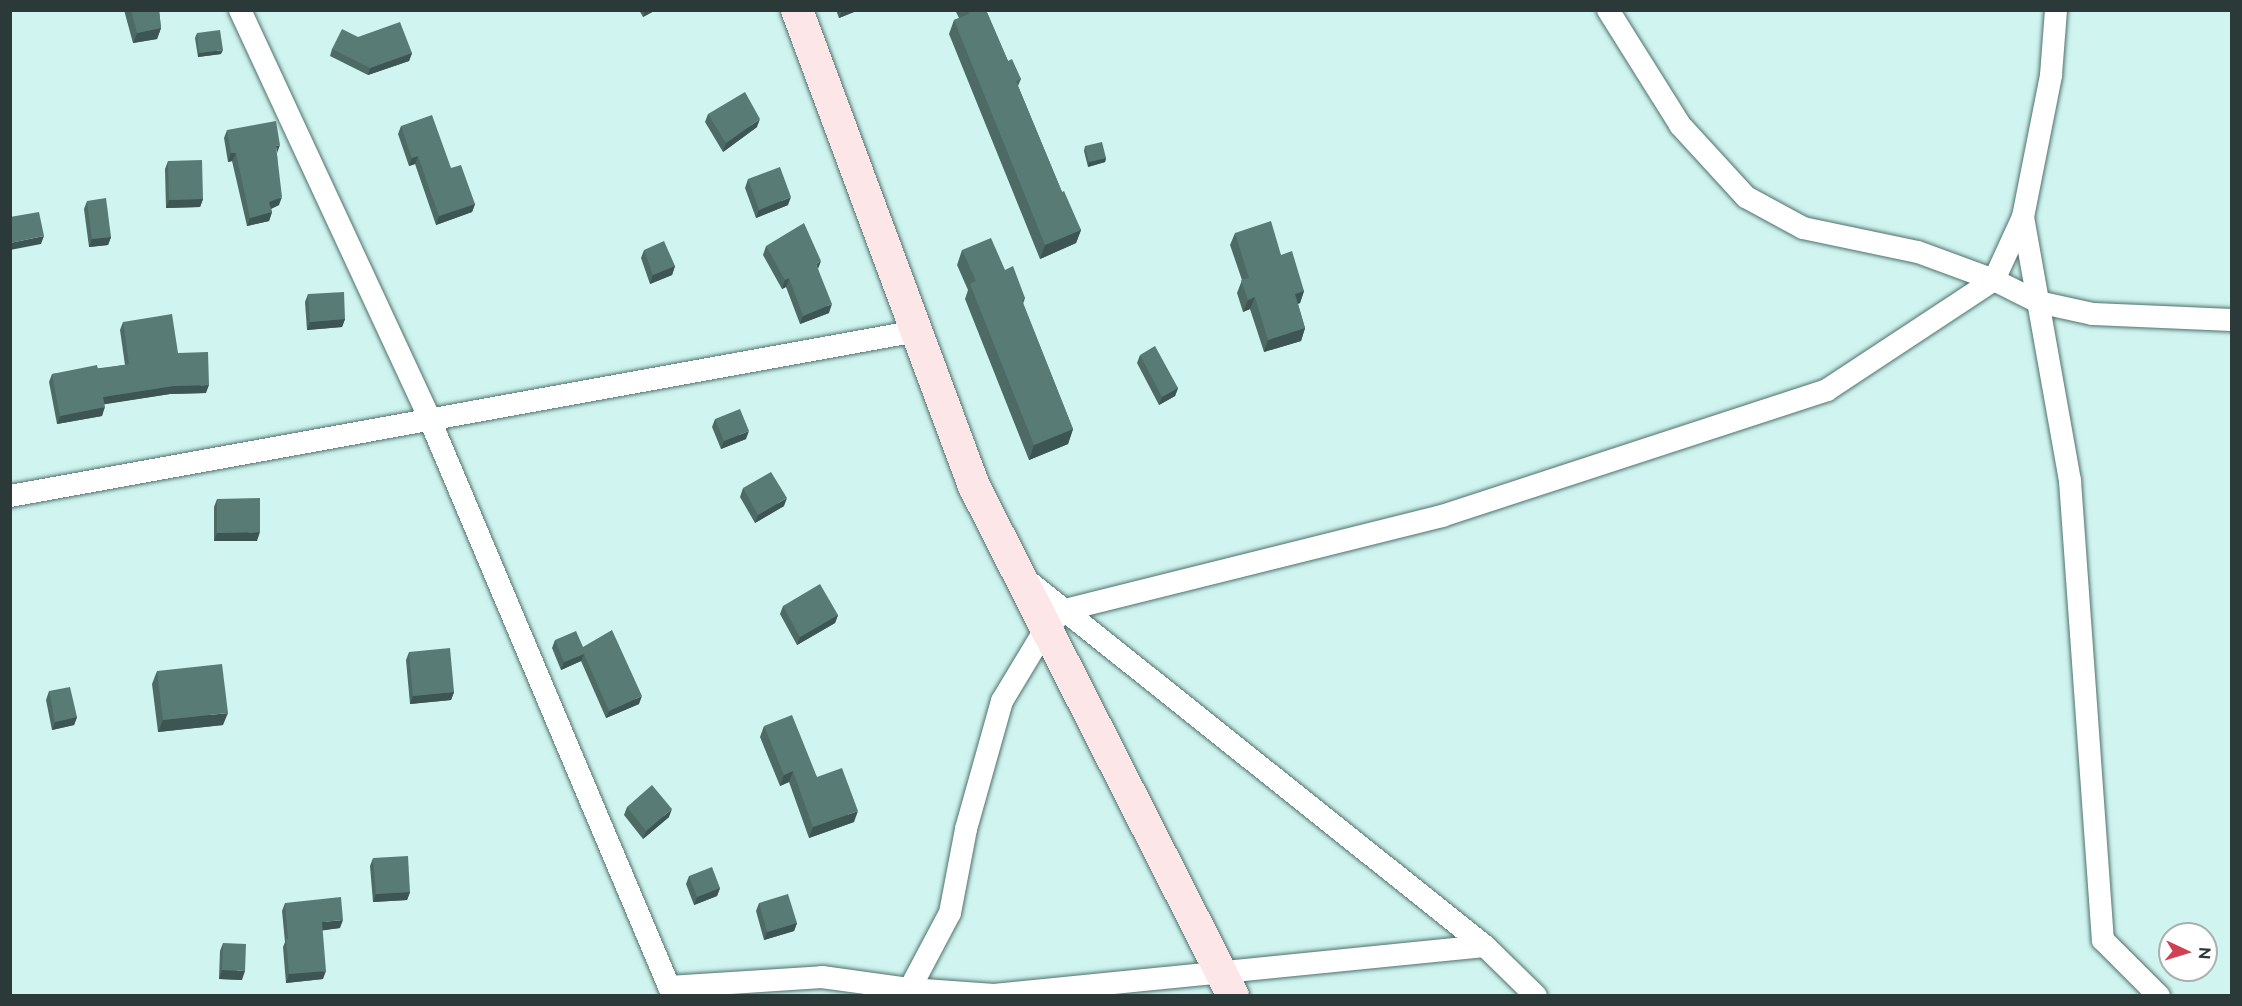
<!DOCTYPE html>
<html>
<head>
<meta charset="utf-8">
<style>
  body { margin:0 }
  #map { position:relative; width:2242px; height:1006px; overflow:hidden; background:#d0f5f0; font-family:Raleway,sans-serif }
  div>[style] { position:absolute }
  .roads { filter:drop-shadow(0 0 2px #50716d) drop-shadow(0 0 2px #50716d) }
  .street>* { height:22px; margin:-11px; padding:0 11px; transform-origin:11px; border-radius:11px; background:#fff }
  .secondary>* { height:32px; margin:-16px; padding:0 16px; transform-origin:16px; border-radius:16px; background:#fde6e7 }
  .wall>* { inset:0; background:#4d6a65 }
  .shaded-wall>* { inset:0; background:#3e5653 }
  .building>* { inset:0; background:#597b76 }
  span { translate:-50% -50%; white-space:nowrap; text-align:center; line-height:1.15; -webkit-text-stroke:6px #fff; paint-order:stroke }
  .frame { position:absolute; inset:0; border:12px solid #2b3a38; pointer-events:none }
  .north { position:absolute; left:2158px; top:922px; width:60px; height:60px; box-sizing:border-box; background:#fff; border:2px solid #aab0af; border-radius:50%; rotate:94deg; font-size:16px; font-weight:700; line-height:24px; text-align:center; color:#2b3a38 }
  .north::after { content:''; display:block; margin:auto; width:21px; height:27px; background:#d14154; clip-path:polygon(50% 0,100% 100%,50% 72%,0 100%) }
</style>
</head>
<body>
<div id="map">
  <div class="roads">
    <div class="street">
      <div style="left:240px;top:10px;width:452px;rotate:65.1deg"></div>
      <div style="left:430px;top:420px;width:625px;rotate:67.13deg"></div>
      <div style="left:1608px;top:10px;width:136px;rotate:57.9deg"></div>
      <div style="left:1680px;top:125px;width:98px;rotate:47.5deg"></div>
      <div style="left:1746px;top:197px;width:65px;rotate:28.5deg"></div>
      <div style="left:1803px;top:228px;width:117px;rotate:11.8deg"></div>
      <div style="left:1918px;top:252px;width:81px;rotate:20.2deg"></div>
      <div style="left:1994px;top:280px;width:49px;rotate:26.6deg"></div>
      <div style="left:2038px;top:302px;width:56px;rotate:12.3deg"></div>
      <div style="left:2093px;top:314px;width:139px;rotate:2.5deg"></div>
      <div style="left:2023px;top:217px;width:268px;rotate:79.9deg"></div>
      <div style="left:2070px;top:481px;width:460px;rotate:85.9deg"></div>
      <div style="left:2103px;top:940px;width:79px;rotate:45deg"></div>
      <div style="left:10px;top:496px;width:922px;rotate:-10.31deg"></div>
      <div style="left:1024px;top:578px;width:590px;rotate:38.6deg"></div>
      <div style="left:1485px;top:946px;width:71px;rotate:44.4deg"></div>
      <div style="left:669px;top:987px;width:153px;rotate:-3.7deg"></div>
      <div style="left:822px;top:977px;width:89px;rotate:7.8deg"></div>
      <div style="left:910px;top:989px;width:84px;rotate:4.1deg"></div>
      <div style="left:994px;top:995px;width:493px;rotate:-5.7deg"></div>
      <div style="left:906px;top:996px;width:94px;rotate:-62.1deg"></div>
      <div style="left:950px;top:913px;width:86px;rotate:-79.2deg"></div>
      <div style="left:966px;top:829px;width:133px;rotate:-74.3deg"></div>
      <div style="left:1002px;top:701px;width:85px;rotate:-58.9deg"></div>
      <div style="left:1046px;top:628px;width:26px;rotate:-43deg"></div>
      <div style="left:1065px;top:610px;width:389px;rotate:-14deg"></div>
      <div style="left:1442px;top:516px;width:405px;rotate:-18.1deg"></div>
      <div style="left:1827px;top:390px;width:200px;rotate:-33.4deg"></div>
      <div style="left:1994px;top:280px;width:69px;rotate:-65.3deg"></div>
      <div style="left:2023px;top:217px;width:145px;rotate:-78.8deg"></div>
      <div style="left:2051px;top:75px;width:65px;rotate:-85.6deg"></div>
    </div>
    <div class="secondary">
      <div style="left:797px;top:10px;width:508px;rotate:69.6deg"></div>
      <div style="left:974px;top:486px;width:572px;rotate:63.08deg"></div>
    </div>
  </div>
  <div class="wall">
    <div style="clip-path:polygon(124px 10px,159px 10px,161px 28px,157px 39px,133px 43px)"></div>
    <div style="clip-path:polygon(639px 10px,656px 10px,643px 17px)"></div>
    <div style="clip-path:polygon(836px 10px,859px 10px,839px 18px)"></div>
    <div style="clip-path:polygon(955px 10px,986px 10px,1008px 61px,1021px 79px,1018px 86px,1062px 192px,1081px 230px,1076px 243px,1040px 259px,949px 34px,954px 20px,959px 18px)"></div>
    <div style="clip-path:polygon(197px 33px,221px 54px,198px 57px,195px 38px)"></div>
    <div style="clip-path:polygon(358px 37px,412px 53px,409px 61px,368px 75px,330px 56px,332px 49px)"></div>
    <div style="clip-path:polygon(708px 114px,757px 127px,723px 152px,705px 122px)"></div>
    <div style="clip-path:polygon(401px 126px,451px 168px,475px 204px,472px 212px,436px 225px,415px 164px,409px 166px,398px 134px)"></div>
    <div style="clip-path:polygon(227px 130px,277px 153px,279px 205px,271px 209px,272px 212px,269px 221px,247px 226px,232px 161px,228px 162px,224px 138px)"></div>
    <div style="clip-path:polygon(1085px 146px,1106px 158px,1105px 162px,1088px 167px,1084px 151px)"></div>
    <div style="clip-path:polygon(168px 161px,203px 199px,200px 207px,166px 208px,165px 169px)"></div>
    <div style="clip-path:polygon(748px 179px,788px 205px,756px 218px,745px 188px)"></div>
    <div style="clip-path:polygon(87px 201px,111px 237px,108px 245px,89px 247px,84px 209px)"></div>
    <div style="clip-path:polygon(1235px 233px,1281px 255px,1304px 291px,1300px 303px,1298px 304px,1305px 328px,1301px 341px,1264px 352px,1250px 309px,1243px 312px,1237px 293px,1242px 280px,1230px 245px)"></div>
    <div style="clip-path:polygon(766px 246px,818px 269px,829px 313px,800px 324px,786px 287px,782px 289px,763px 255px)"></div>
    <div style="clip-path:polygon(644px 250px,675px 266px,672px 275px,650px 284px,641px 258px)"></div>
    <div style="clip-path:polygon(962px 250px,1005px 270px,1025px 298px,1023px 304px,1073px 429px,1068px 444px,1029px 460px,965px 299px,968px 290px,957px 265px)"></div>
    <div style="clip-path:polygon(308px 294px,345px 319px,342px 327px,307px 330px,305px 302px)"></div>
    <div style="clip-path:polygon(123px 322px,178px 353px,206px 393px,170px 394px,104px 404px,102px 416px,57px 424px,49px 382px,52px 374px,125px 365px,120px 330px)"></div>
    <div style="clip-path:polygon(1140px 355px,1178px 388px,1175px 396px,1159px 405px,1137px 363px)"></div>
    <div style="clip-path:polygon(715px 419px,746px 439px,721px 449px,712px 427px)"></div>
    <div style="clip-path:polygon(743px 488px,784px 506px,755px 523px,740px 497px)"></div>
    <div style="clip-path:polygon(217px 499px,257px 541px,214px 541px,214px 507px)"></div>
    <div style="clip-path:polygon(783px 606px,838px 615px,835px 623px,797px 645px,780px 614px)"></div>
    <div style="clip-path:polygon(555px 640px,583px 647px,639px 704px,606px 718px,581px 661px,561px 670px,552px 648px)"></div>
    <div style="clip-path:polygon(409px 652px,454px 692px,451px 700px,410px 704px,406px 660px)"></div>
    <div style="clip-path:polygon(157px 671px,223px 725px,158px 732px,152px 684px)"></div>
    <div style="clip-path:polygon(49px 691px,77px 717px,74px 725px,52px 730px,46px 700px)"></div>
    <div style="clip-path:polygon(764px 726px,817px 777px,854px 822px,809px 838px,789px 782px,780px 786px,760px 737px)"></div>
    <div style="clip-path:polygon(627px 807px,669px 817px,643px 839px,624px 815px)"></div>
    <div style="clip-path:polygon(373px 858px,410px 892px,407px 900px,373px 902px,370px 866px)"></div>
    <div style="clip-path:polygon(689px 876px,720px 888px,717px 896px,694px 905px,686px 884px)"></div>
    <div style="clip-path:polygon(285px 903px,340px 928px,322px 930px,323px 979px,286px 983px,283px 947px,285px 942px,282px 911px)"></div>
    <div style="clip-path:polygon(759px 903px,797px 923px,794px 931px,764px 940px,756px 911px)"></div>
    <div style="clip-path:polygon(223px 943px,242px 980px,219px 979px,220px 951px)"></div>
  </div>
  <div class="shaded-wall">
    <div style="clip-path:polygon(645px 10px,656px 10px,643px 17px)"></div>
    <div style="clip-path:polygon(842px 10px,859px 10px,839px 18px)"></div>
    <div style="clip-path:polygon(161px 28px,157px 39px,133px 43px,137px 33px)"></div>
    <div style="clip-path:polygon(223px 50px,221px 54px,198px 57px,199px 53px)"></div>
    <div style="clip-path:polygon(412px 53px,409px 61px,368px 75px,370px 68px)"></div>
    <div style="clip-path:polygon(760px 119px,757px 127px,723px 152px,726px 143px)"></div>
    <div style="clip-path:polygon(280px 145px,277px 153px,276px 146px)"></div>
    <div style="clip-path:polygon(231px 153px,236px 153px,232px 161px,228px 162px)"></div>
    <div style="clip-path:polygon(418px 156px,415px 164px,409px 166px,412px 158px)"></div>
    <div style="clip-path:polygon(1106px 158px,1105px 162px,1088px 167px,1089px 162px)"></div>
    <div style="clip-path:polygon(282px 197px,279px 205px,266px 211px,269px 202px)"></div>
    <div style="clip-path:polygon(791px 197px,788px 205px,756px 218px,759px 210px)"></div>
    <div style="clip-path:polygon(203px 199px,200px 207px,166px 208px,169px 200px)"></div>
    <div style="clip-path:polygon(475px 204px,472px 212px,436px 225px,439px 216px)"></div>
    <div style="clip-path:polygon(272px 212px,269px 221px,247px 226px,250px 218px)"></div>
    <div style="clip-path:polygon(1081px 230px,1076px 243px,1040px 259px,1045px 245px)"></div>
    <div style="clip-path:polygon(44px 236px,41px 244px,10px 250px,10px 243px)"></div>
    <div style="clip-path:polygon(111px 237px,108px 245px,89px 247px,92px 239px)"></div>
    <div style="clip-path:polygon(821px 261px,818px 269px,816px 264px)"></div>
    <div style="clip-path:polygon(675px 266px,672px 275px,650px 284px,653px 275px)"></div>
    <div style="clip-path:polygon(789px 278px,786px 287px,782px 289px,785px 280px)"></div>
    <div style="clip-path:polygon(1304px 291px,1300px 303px,1290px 306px,1295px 294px)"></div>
    <div style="clip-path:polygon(1255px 297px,1250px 309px,1243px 312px,1248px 300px)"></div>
    <div style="clip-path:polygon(832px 304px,829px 313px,800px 324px,803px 316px)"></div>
    <div style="clip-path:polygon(345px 319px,342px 327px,307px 330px,310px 322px)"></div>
    <div style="clip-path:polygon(1305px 328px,1301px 341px,1264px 352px,1268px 340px)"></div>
    <div style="clip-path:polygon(209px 385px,206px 393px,170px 394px,100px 405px,103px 397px,173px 386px)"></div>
    <div style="clip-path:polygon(1178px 388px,1175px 396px,1159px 405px,1162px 397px)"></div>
    <div style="clip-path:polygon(105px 407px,102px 416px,57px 424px,60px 416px)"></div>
    <div style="clip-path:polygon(1073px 429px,1068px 444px,1029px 460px,1034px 445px)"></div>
    <div style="clip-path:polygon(749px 431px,746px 439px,721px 449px,724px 441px)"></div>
    <div style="clip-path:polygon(787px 498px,784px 506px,755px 523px,758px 515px)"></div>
    <div style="clip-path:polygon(260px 532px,257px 541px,214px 541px,217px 533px)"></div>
    <div style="clip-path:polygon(838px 615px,835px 623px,797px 645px,800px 637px)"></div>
    <div style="clip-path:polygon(584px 654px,581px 661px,561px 670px,564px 662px)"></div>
    <div style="clip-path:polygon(454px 692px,451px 700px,410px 704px,413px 696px)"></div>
    <div style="clip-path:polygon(642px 696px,639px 704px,606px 718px,609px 711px)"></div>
    <div style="clip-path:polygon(228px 713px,223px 725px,158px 732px,163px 720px)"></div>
    <div style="clip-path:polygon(77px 717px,74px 725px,52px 730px,55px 722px)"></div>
    <div style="clip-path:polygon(793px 771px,789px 782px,780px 786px,784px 775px)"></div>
    <div style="clip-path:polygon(672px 809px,669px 817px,643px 839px,646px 831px)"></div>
    <div style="clip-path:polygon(858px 811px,854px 822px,809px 838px,813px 827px)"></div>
    <div style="clip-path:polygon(720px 888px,717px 896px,694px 905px,697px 897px)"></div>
    <div style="clip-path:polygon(410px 892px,407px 900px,373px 902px,376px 894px)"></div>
    <div style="clip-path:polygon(343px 920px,340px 928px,319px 931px,322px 922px)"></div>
    <div style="clip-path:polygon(797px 923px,794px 931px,764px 940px,767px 932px)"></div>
    <div style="clip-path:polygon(222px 970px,245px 971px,242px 980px,219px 979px)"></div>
    <div style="clip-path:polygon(326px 971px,323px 979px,286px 983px,289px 974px)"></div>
  </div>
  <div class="building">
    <div style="clip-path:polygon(131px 10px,159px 10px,161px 28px,137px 33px)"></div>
    <div style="clip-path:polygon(967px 10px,986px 10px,1008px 61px,1012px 59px,1021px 79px,1016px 81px,1062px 192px,1064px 191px,1081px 230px,1045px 245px,954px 20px,969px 14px)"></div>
    <div style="clip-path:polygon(400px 22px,412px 53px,370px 68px,332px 49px,342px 29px,358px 37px)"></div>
    <div style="clip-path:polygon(220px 30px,223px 50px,199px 53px,197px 33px)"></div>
    <div style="clip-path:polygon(745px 92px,760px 119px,726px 143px,708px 114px)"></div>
    <div style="clip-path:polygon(432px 115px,451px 168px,461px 165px,475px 204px,439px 216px,418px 156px,412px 158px,401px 126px)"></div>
    <div style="clip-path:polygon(276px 121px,280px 145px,276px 146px,282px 197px,269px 202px,272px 212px,250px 218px,236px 153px,231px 153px,227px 130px)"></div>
    <div style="clip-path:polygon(1102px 142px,1106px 158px,1089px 162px,1085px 146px)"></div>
    <div style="clip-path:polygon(202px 160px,203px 199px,169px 200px,168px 161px)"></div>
    <div style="clip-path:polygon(780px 167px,791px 197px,759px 210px,748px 179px)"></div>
    <div style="clip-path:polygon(106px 198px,111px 237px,92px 239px,87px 201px)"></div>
    <div style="clip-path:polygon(39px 212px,44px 236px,10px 243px,10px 217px)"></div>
    <div style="clip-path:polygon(1271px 221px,1281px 255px,1292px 251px,1304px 291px,1295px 294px,1305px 328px,1268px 340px,1255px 297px,1248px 300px,1241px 280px,1249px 278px,1235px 233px)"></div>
    <div style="clip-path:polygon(804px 223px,821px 261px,816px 264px,832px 304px,803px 316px,789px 278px,785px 280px,766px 246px)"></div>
    <div style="clip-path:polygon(991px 238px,1005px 270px,1013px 266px,1025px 298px,1022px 300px,1073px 429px,1034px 445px,970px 284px,976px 281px,962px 250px)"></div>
    <div style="clip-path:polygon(664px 241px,675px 266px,653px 275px,644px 250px)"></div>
    <div style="clip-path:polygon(344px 292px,345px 319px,310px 322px,308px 294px)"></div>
    <div style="clip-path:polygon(172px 314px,178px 353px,208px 352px,209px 385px,173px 386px,103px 397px,105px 407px,60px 416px,52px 374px,97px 365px,98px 369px,129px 364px,123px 322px)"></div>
    <div style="clip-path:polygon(1155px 346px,1178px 388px,1162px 397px,1140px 355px)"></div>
    <div style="clip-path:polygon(740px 409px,749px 431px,724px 441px,715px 419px)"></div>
    <div style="clip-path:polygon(771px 472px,787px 498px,758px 515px,743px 488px)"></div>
    <div style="clip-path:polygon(260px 498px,260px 532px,217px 533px,217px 499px)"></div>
    <div style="clip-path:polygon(820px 584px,838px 615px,800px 637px,783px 606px)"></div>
    <div style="clip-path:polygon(612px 630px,642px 696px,609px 711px,584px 654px,564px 662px,555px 640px,576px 631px,583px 647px)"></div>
    <div style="clip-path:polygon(450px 648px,454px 692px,413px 696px,409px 652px)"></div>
    <div style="clip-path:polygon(222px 664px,228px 713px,163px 720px,157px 671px)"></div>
    <div style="clip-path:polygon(70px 687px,77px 717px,55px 722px,49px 691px)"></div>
    <div style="clip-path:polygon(792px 715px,817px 777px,842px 768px,858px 811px,813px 827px,793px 771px,784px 775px,764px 726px)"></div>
    <div style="clip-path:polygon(652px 785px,672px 809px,646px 831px,627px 807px)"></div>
    <div style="clip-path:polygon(408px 856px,410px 892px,376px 894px,373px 858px)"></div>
    <div style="clip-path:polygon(712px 867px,720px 888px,697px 897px,689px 876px)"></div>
    <div style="clip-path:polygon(788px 894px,797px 923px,767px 932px,759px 903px)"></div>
    <div style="clip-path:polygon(341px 897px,343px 920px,322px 922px,326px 971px,289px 974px,286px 939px,288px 939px,285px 903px)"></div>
    <div style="clip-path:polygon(223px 943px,246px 944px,245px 971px,222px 970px)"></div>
  </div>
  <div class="frame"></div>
  <div class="north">N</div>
</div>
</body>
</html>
